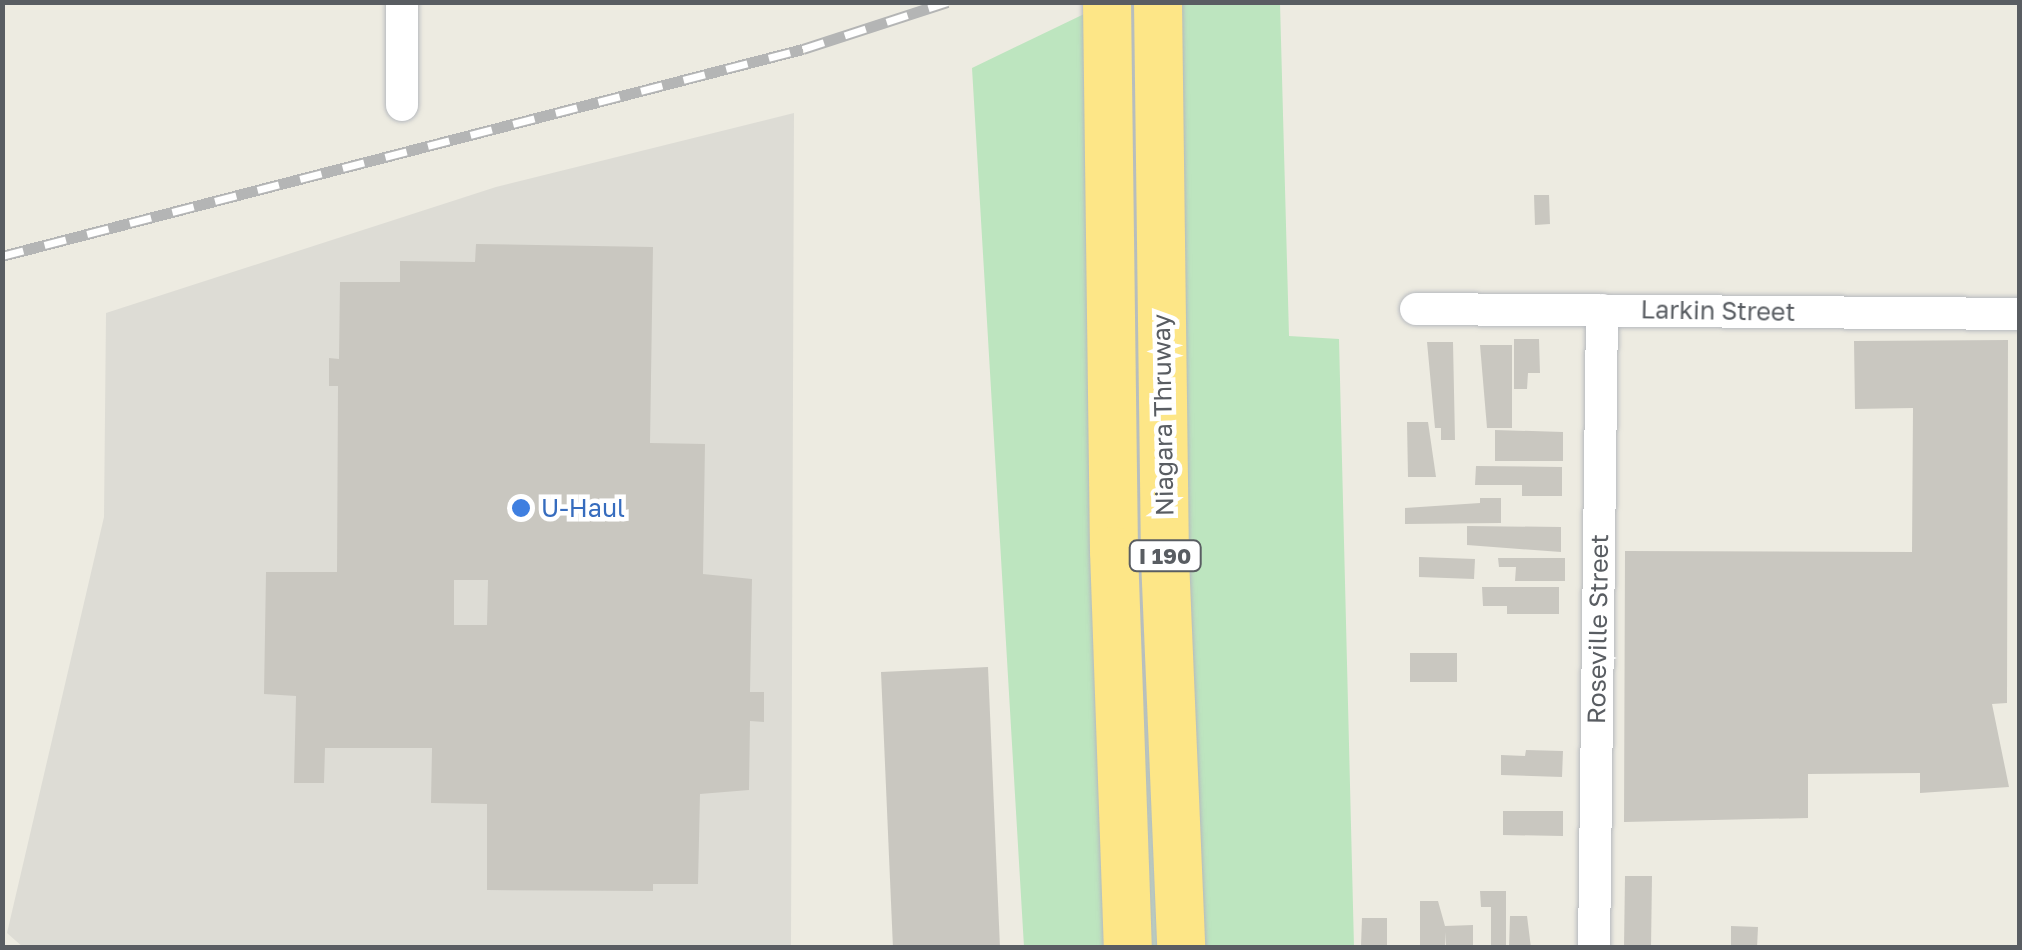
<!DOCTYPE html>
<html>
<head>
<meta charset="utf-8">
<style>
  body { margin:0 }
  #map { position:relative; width:2022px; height:950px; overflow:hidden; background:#edebe1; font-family:"Golos Text",sans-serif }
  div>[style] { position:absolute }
  .industrial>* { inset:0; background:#dddcd5 }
  .green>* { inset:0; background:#bde5bf }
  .building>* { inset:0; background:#c9c7c0 }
  .roads { filter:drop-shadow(0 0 2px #b6b9be) drop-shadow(0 0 2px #b6b9be) }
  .minor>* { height:32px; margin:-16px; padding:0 16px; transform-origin:16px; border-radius:16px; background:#fff }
  .highway>* { height:48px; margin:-24px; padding:0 24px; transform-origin:24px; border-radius:24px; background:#fde687 }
  .rail>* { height:11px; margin-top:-5.5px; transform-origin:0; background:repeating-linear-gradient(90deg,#fff 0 22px,#b4b5b5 0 44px); box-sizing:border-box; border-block:2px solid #b4b5b5 }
  .dots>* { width:28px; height:28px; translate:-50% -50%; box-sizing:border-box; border:5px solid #fff; border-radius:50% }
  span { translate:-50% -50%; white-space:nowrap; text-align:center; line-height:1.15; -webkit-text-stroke:9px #fff; paint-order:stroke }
  .shield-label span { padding:2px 8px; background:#fff; border:2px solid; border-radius:8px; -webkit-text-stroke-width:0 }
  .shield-label { font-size:22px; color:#595d62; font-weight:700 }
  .street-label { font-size:25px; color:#595d62 }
  .shop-label { font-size:25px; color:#366cbe }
  .left { translate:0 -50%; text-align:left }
  .frame { position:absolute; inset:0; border:5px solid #595d62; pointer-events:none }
</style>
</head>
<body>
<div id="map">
  <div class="industrial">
    <div style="clip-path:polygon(794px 113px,791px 947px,24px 948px,7px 933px,104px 517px,106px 313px,496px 187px)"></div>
  </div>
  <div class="green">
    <div style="clip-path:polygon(1107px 3px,1280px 3px,1289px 336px,1339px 339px,1354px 947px,1024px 947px,972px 68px)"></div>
  </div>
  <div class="building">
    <div style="clip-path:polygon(1534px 195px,1549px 195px,1550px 224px,1535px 225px)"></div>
    <div style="clip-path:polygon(evenodd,476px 244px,653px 247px,650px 443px,705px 444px,703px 574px,752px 579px,750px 692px,764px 692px,764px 722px,750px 721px,749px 790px,700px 794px,698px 884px,653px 884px,653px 891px,487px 890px,487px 804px,431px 803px,432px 748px,325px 748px,324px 783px,294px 783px,296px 696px,264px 694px,266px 572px,337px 572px,338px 386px,329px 386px,329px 358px,339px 359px,340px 282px,400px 282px,400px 261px,475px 262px,476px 244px,454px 580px,488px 580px,487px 625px,454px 625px,454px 580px)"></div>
    <div style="clip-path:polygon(1514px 339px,1539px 339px,1540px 373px,1528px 373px,1527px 389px,1514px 389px)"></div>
    <div style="clip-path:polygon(2008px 340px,2007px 703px,1992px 704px,2009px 787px,1920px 793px,1920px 773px,1808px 774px,1808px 818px,1624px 822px,1625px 551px,1912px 552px,1913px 408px,1855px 409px,1854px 341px)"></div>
    <div style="clip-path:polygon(1427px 342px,1453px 342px,1455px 440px,1441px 440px,1441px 428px,1435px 428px)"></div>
    <div style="clip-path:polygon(1480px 345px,1512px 345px,1512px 428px,1487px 428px)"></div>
    <div style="clip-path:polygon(1407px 422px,1428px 422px,1436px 477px,1408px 477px)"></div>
    <div style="clip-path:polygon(1495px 430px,1563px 432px,1563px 461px,1495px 461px)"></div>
    <div style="clip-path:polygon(1476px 466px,1562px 467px,1562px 496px,1522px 496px,1522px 485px,1475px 485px)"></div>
    <div style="clip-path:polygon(1480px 498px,1501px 498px,1501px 523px,1405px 524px,1405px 508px,1480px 503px)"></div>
    <div style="clip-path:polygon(1467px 526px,1561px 527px,1561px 552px,1467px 545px)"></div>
    <div style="clip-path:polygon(1419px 557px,1475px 559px,1474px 579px,1419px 577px)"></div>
    <div style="clip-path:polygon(1498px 558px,1565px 558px,1565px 581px,1515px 581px,1516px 567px,1499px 567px)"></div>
    <div style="clip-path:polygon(1482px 587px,1559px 587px,1559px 614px,1507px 614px,1507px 606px,1483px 606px)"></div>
    <div style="clip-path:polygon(1410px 653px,1457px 653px,1457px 682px,1410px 682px)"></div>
    <div style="clip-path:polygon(988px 667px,1000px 948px,893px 948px,881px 672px)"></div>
    <div style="clip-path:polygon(1526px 750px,1563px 751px,1562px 777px,1501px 775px,1501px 755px,1525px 756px)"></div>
    <div style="clip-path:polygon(1503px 811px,1563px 811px,1563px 836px,1503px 835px)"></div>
    <div style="clip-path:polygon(1625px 876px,1652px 876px,1651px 948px,1624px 948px)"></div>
    <div style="clip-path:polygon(1480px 891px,1506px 891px,1506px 948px,1491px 948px,1491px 907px,1481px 907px)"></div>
    <div style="clip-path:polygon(1420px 901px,1438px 901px,1445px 926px,1473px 925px,1473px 948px,1446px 948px,1445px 932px,1445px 948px,1420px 948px)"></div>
    <div style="clip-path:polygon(1510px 916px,1527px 916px,1531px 948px,1509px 948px)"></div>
    <div style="clip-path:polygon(1362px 918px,1387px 918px,1387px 947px,1361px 946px)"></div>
    <div style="clip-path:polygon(1731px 926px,1758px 927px,1757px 948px,1731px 948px)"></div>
  </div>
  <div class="roads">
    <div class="minor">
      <div style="left:402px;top:105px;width:103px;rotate:-90deg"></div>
      <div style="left:1416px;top:309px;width:604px;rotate:0.47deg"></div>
      <div style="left:1594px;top:948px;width:638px;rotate:-89.28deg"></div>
    </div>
    <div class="highway">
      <div style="left:1107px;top:2px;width:549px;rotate:89.27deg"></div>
      <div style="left:1114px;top:551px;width:397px;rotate:88deg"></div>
      <div style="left:1158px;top:2px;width:557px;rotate:89.28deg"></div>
      <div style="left:1165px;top:559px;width:389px;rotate:87.6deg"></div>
    </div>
  </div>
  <div class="rail">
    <div style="left:2px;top:256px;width:827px;rotate:-14.49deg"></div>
    <div style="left:803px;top:49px;width:152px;rotate:-18deg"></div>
  </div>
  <div class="dots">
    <div style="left:521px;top:508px;background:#3f7fe0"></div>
  </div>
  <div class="shield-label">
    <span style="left:1165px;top:556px">I 190</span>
  </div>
  <div class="street-label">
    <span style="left:1718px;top:311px;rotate:1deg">Larkin Street</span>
    <span style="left:1163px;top:415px;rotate:-91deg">Niagara Thruway</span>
    <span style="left:1598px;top:629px;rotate:-89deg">Roseville Street</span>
  </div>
  <div class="shop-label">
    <span class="left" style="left:541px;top:508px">U-Haul</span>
  </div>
  <div class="frame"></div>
</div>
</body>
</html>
